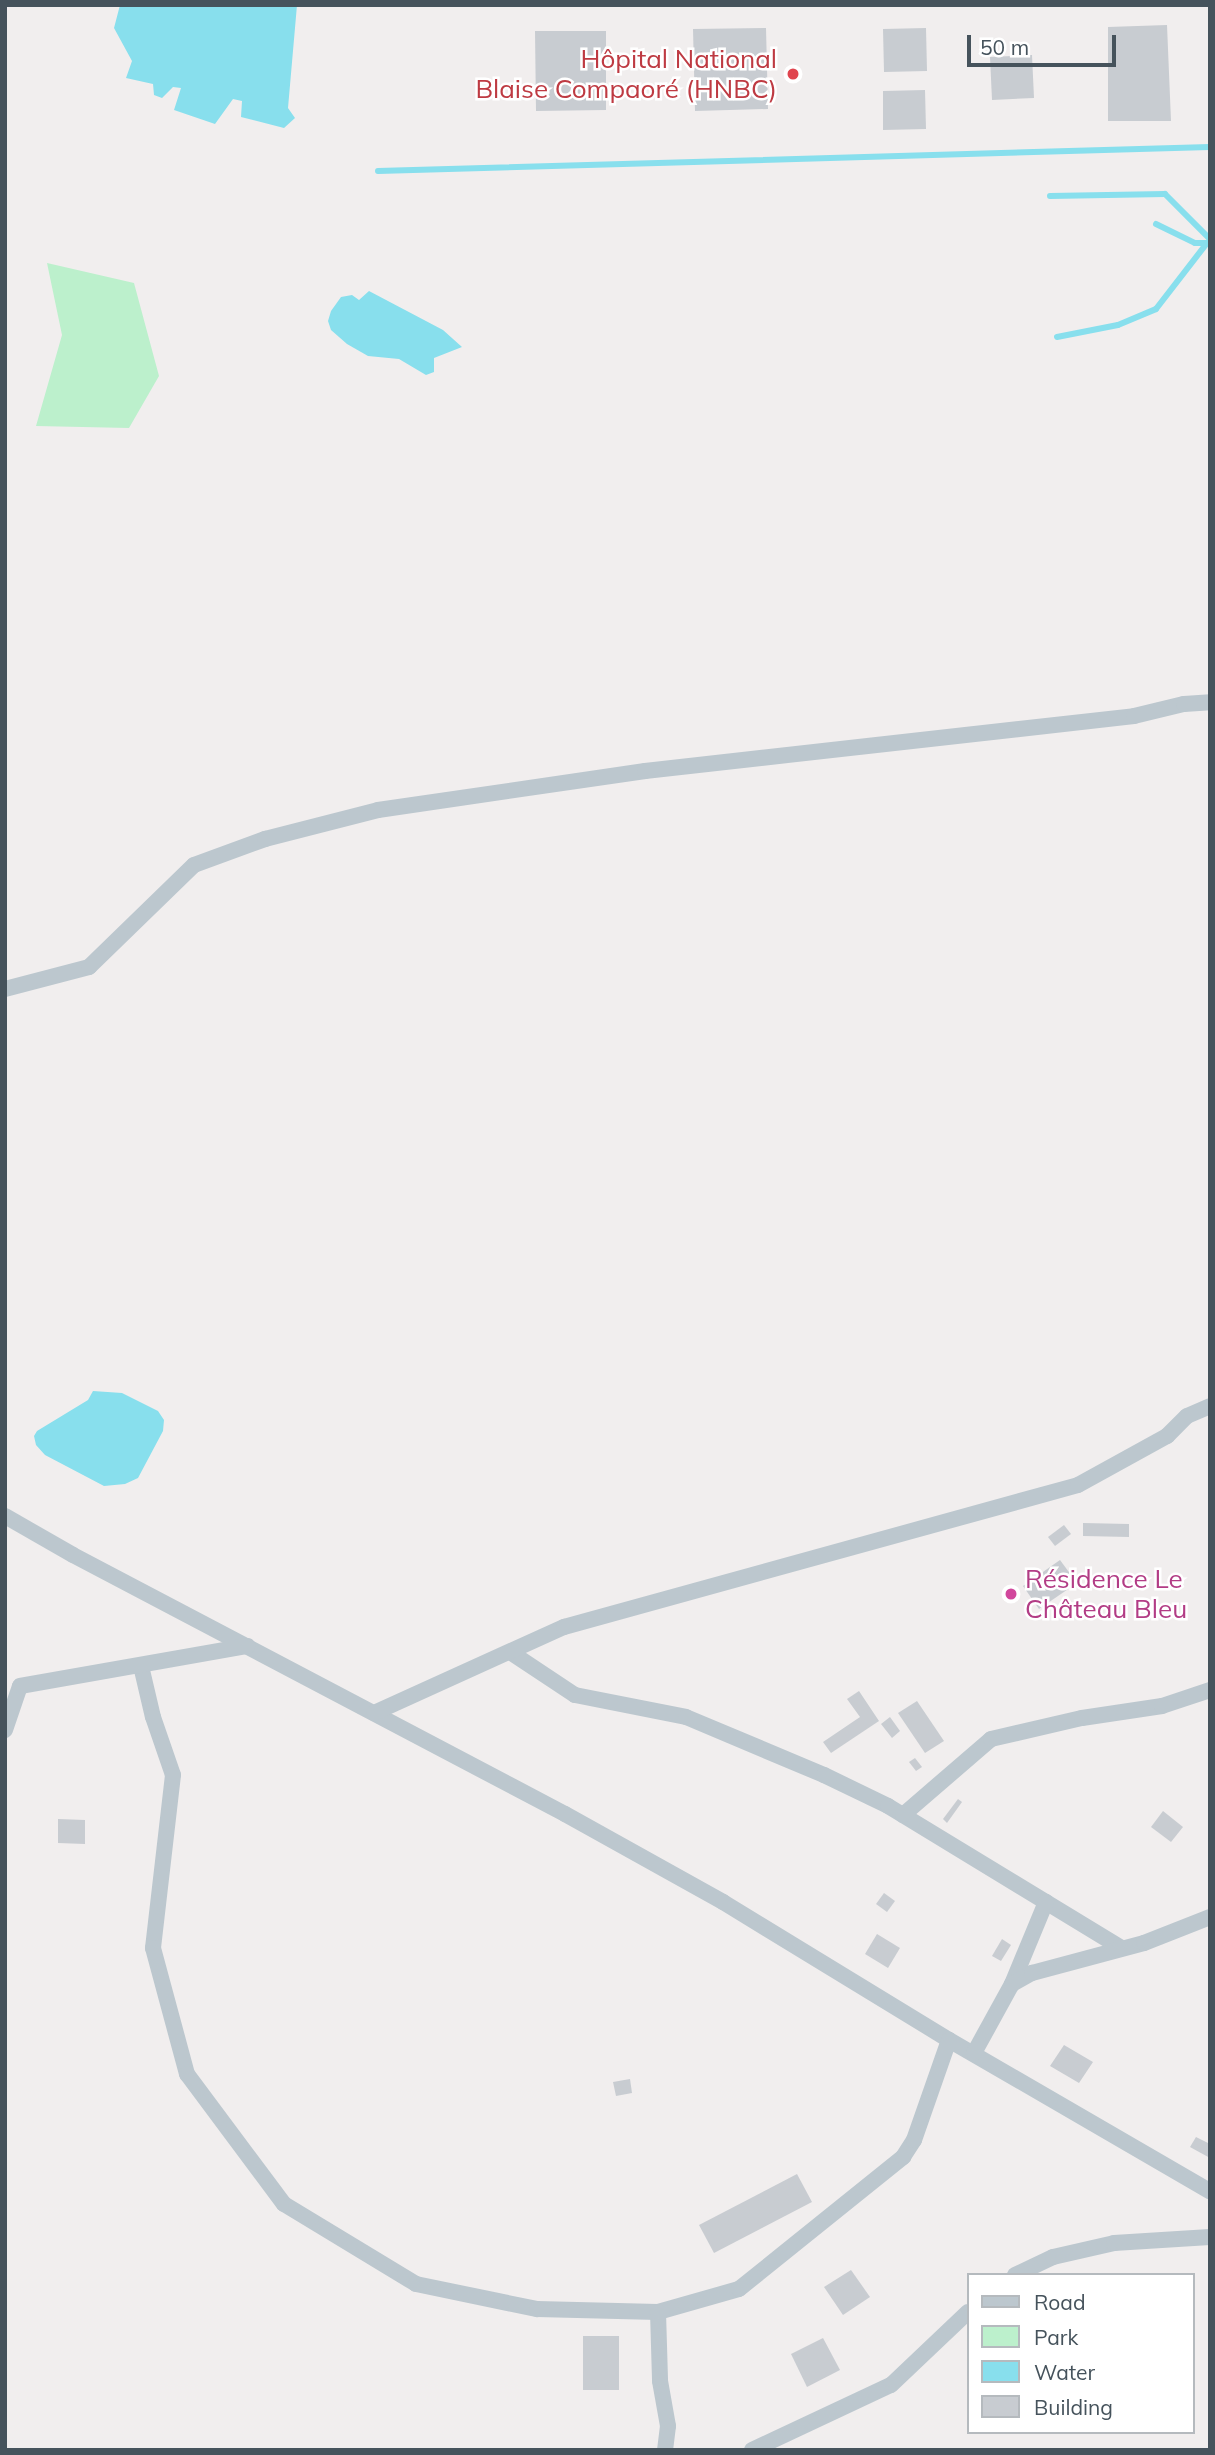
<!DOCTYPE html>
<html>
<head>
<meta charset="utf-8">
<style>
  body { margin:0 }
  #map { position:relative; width:1215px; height:2455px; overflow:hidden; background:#f1eeee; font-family:Mulish,sans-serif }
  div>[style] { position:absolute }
  .green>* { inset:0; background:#bcf0cc }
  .water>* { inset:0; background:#88dfed }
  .stream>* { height:6px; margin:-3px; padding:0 3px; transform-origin:3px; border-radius:3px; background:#88dfed }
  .building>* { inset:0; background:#c8ccd1 }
  .minor>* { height:16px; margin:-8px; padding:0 8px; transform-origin:8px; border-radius:8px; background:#bcc7ce }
  .dots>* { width:19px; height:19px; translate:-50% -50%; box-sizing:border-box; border:4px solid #fff; border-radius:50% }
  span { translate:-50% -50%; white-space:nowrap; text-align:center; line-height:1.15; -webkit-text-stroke:5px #fff; paint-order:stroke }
  .health-label { font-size:26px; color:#be3a42 }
  .right { translate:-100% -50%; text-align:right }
  .hotel-label { font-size:26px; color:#b23c85 }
  .left { translate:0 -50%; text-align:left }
  .frame { position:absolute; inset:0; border:7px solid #46535c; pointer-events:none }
  .legend { position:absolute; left:967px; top:2273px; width:228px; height:161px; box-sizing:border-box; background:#fff; border:2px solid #b5babe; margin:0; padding:9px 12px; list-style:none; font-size:21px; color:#46535c }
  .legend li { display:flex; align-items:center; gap:14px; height:35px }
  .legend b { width:35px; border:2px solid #b5babe }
  .scale { position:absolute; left:967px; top:35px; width:149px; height:32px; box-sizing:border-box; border:4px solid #46535c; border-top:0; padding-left:9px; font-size:21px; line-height:24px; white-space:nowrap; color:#46535c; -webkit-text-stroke:5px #fff; paint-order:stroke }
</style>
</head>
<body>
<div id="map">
  <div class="green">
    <div style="clip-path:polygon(47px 263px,134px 283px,159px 376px,129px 428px,36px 426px,62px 335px)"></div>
  </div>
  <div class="water">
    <div style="clip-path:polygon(120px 5px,297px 5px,288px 108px,295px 118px,284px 128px,241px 117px,242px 101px,233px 99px,215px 124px,174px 110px,181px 88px,173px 87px,162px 98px,154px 95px,153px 84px,126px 78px,132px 61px,114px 28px)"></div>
    <div style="clip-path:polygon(369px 291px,443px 330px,462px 347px,434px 358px,434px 372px,426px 375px,399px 359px,368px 356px,347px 344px,331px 330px,328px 321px,331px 311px,341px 297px,352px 295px,359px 300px)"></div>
    <div style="clip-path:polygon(93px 1391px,122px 1393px,158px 1411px,164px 1420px,163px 1431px,138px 1478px,125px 1484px,104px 1486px,45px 1455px,36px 1445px,34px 1436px,37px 1431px,88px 1400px)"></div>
  </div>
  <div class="stream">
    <div style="left:378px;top:171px;width:832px;rotate:-1.65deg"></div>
    <div style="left:1050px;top:196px;width:115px;rotate:-1deg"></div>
    <div style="left:1165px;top:194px;width:64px;rotate:45deg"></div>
    <div style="left:1156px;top:224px;width:43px;rotate:26deg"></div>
    <div style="left:1195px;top:243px;width:14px"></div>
    <div style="left:1057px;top:337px;width:62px;rotate:-11.1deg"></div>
    <div style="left:1118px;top:325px;width:41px;rotate:-22.8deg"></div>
    <div style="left:1156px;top:309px;width:83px;rotate:-52.3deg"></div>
  </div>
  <div class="building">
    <div style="clip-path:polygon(1167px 25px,1171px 121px,1108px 121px,1108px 27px)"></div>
    <div style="clip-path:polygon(766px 28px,768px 109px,695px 111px,693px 29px)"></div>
    <div style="clip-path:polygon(926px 28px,927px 71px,884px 72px,883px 29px)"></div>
    <div style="clip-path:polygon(535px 31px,606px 31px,606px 110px,536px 111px)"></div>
    <div style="clip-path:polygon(1032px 55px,1034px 98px,992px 100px,990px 57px)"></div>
    <div style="clip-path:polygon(925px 90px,926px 129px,883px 130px,883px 91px)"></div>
    <div style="clip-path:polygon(1083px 1523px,1129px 1524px,1129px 1537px,1083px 1536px)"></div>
    <div style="clip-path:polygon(1064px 1525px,1071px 1534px,1055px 1546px,1048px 1537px)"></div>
    <div style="clip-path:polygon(1060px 1560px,1077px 1583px,1039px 1609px,1023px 1586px)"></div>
    <div style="clip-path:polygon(859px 1691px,879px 1721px,831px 1753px,823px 1742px,860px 1717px,847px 1699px)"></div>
    <div style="clip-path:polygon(917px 1701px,944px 1741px,925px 1753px,898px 1713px)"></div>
    <div style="clip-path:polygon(890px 1717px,900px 1731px,892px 1738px,881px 1724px)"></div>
    <div style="clip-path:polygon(915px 1758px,922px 1767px,916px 1771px,909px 1762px)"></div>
    <div style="clip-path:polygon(958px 1799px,962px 1802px,947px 1823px,943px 1819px)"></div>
    <div style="clip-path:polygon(1163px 1811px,1183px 1827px,1171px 1842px,1151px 1827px)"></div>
    <div style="clip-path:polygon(58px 1819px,85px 1820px,85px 1844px,58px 1843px)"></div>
    <div style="clip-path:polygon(884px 1893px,895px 1901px,887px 1912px,876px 1904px)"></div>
    <div style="clip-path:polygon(877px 1934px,900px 1948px,888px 1968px,865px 1954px)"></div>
    <div style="clip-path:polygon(1002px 1939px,1011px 1945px,1001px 1961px,992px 1956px)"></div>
    <div style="clip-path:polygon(1064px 2045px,1093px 2062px,1079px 2083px,1050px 2066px)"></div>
    <div style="clip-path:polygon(630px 2079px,632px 2093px,616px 2096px,613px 2082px)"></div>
    <div style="clip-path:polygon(1196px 2137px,1210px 2144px,1210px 2158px,1190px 2147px)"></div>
    <div style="clip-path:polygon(797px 2174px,812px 2202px,714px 2253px,699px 2225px)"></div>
    <div style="clip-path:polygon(851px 2270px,870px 2297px,843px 2315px,824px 2287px)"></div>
    <div style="clip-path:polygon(583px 2336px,619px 2336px,619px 2390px,583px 2390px)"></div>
    <div style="clip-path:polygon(823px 2338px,840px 2370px,807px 2387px,791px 2354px)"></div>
  </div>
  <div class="minor">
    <div style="left:5px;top:989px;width:87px;rotate:-14.7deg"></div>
    <div style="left:89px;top:967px;width:146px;rotate:-44.2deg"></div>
    <div style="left:194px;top:865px;width:76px;rotate:-20.1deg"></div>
    <div style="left:265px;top:839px;width:117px;rotate:-14.4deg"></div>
    <div style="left:378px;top:810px;width:270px;rotate:-8.3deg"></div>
    <div style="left:645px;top:771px;width:492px;rotate:-6.4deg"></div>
    <div style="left:1134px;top:716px;width:51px;rotate:-13.5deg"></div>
    <div style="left:1184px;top:704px;width:26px;rotate:-4deg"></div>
    <div style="left:5px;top:1516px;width:78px;rotate:29.8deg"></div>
    <div style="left:73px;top:1555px;width:556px;rotate:27.76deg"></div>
    <div style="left:565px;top:1814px;width:181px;rotate:29.1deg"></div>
    <div style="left:723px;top:1902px;width:265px;rotate:31.4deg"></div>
    <div style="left:949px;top:2040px;width:302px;rotate:30.1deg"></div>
    <div style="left:510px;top:1652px;width:78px;rotate:33.5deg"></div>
    <div style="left:575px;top:1695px;width:113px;rotate:11.2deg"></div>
    <div style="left:686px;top:1717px;width:150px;rotate:22.8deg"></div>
    <div style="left:824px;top:1775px;width:71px;rotate:25.8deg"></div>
    <div style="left:888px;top:1806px;width:271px;rotate:31.3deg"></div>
    <div style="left:141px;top:1666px;width:52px;rotate:76.8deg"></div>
    <div style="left:153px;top:1717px;width:61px;rotate:71deg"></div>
    <div style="left:173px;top:1775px;width:174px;rotate:96.6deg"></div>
    <div style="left:153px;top:1948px;width:131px;rotate:74.9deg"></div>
    <div style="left:187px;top:2074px;width:162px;rotate:53.3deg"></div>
    <div style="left:284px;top:2204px;width:154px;rotate:31.2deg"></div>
    <div style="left:416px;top:2284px;width:124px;rotate:11.7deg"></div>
    <div style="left:537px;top:2309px;width:121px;rotate:1.4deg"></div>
    <div style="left:658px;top:2312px;width:84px;rotate:-15.9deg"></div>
    <div style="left:739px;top:2289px;width:211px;rotate:-38.8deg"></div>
    <div style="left:903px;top:2157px;width:20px;rotate:-57deg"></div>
    <div style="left:914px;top:2140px;width:106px;rotate:-70.7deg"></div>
    <div style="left:374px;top:1713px;width:209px;rotate:-24.4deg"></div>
    <div style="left:564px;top:1627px;width:533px;rotate:-15.44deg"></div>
    <div style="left:1078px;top:1485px;width:102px;rotate:-28.8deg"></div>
    <div style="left:1167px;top:1436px;width:28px;rotate:-45deg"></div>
    <div style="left:1187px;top:1416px;width:25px;rotate:-23deg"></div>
    <div style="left:5px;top:1730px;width:46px;rotate:-71.2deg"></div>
    <div style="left:20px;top:1686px;width:231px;rotate:-10deg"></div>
    <div style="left:903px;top:1815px;width:116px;rotate:-40.8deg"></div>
    <div style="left:991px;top:1739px;width:93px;rotate:-13deg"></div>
    <div style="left:1082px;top:1718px;width:81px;rotate:-8.5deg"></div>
    <div style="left:1162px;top:1706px;width:51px;rotate:-18.4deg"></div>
    <div style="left:1012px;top:1984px;width:89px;rotate:-67.5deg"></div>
    <div style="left:974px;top:2053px;width:79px;rotate:-61.2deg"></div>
    <div style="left:1012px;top:1984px;width:23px;rotate:-29deg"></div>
    <div style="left:1032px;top:1973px;width:116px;rotate:-15deg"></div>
    <div style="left:1144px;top:1943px;width:71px;rotate:-21.5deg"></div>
    <div style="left:1015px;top:2275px;width:42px;rotate:-25.3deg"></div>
    <div style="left:1053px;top:2257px;width:63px;rotate:-12.9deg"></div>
    <div style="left:1114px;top:2243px;width:96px;rotate:-3.6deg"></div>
    <div style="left:658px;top:2312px;width:69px;rotate:88.3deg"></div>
    <div style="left:660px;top:2381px;width:46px;rotate:79.9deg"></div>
    <div style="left:668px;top:2426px;width:24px;rotate:97deg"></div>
    <div style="left:752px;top:2450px;width:153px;rotate:-25.1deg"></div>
    <div style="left:891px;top:2385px;width:106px;rotate:-43.5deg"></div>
  </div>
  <div class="dots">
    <div style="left:793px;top:74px;background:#e0444e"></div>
    <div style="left:1011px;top:1594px;background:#d1479c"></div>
  </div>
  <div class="health-label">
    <span class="right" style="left:777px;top:74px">Hôpital National<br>Blaise Compaoré (HNBC)</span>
  </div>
  <div class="hotel-label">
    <span class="left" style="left:1025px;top:1594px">Résidence Le<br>Château Bleu</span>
  </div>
  <div class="frame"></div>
  <ul class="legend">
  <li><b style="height:9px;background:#bcc7ce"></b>Road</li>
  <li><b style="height:19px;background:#bcf0cc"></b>Park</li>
  <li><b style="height:19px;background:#88dfed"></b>Water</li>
  <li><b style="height:19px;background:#c8ccd1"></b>Building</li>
  </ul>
  <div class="scale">50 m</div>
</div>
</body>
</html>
